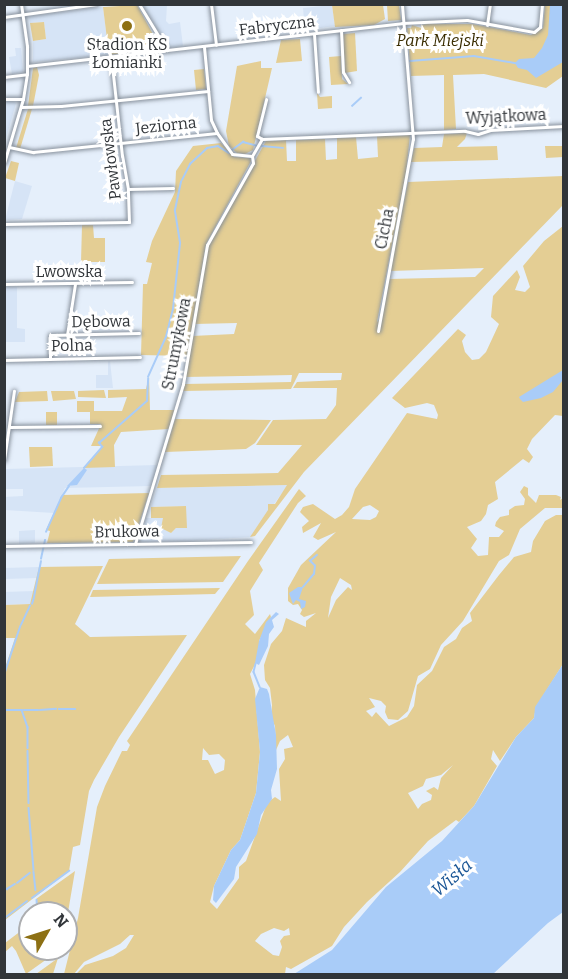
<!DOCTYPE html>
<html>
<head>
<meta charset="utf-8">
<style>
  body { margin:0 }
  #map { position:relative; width:568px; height:979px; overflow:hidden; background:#e5effb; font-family:Bitter,serif }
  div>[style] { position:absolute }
  .built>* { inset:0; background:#d6e4f6 }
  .green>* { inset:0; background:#e4ce94 }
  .water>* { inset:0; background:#a9ccf8 }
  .stream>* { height:1.5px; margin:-0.75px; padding:0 0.75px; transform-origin:0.75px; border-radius:0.75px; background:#a9ccf8 }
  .roads { filter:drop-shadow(0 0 2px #838c97) drop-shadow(0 0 2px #838c97) }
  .minor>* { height:3px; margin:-1.5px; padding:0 1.5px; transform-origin:1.5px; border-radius:1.5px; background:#fff }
  .dots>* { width:16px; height:16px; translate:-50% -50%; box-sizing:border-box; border:3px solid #fff; border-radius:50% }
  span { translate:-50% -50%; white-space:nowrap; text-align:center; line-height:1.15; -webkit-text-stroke:6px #fff; paint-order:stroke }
  .street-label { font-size:16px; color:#313539 }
  .park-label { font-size:16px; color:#3a2d02; font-style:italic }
  .poi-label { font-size:16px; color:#313539 }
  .water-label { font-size:18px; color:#1c5796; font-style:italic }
  .frame { position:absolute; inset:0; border:6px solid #313539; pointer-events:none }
  .north { position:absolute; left:18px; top:901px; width:60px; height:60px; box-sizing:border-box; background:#fff; border:2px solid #adaeb0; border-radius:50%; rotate:51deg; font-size:16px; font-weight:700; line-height:24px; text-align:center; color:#313539 }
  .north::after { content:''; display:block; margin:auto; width:21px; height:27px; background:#8d7014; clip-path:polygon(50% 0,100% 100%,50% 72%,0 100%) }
</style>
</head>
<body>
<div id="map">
  <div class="built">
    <div style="clip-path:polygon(142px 5px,167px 5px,166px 21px,169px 24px,180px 22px,183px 46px,169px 48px)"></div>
    <div style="clip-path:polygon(332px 5px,335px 26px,305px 30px,303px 8px)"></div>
    <div style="clip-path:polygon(103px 7px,109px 55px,33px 62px,33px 41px,46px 39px,44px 22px,30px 23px,29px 16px)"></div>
    <div style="clip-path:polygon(15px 48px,21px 48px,23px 72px,12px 74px,9px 57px,16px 56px)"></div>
    <div style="clip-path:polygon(12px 100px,16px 103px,5px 142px,5px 101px)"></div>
    <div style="clip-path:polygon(15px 181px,32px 186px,22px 219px,5px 220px)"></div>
    <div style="clip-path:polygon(5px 287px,17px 287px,17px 328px,25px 329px,25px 342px,5px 342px)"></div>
    <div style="clip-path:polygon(108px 361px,110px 361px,113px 388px,96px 388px,96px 375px,108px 375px)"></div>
    <div style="clip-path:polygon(158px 465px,151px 486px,65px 488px,54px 513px,5px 510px,4px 497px,23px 496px,23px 489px,5px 489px,5px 469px)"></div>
    <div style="clip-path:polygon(288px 485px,250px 537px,187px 541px,142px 542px,140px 540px,146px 518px,163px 518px,163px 525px,171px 533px,176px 528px,186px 528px,186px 506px,151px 507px,157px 488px)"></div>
    <div style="clip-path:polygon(35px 530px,35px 543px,19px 544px,19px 531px)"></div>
    <div style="clip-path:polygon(39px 567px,37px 578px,5px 579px,4px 568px)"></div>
    <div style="clip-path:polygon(34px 591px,30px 604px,5px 605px,4px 592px)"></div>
  </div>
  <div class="green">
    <div style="clip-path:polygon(137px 5px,159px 45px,156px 49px,109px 55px,103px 7px)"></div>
    <div style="clip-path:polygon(332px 5px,383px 5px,385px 19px,374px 25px,335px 27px)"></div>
    <div style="clip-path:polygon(387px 5px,399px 5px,401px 20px,388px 21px)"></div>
    <div style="clip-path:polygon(545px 5px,563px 5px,563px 76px,546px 88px,484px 74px,453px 75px,456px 129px,444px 130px,444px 75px,411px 76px,407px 28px,411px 28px,412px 25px,421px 28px,421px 25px,427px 24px,472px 24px,531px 35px,543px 28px)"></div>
    <div style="clip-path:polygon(44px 22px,46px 39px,33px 41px,30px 23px)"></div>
    <div style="clip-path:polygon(355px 33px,357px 71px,345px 73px,343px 34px)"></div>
    <div style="clip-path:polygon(300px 39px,302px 61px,276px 63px,281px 40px)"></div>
    <div style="clip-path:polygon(341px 56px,342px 79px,348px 84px,331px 85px,329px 57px)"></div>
    <div style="clip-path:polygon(261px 61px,261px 68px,272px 68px,253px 150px,245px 154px,237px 153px,229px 146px,226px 131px,237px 66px)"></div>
    <div style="clip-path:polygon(37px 67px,39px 75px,33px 106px,28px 106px,33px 68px)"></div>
    <div style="clip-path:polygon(204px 69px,206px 89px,196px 90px,194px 70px)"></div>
    <div style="clip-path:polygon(317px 93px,320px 97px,332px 96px,332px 108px,318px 109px)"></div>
    <div style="clip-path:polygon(28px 109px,32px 109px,20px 149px,16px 148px)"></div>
    <div style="clip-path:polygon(467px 133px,465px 139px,457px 147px,497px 146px,498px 160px,411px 162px,414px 148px,442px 147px,444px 134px)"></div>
    <div style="clip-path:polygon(410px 135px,406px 173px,377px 322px,382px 317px,389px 279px,475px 277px,484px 268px,390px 271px,408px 182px,563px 176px,563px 205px,304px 472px,255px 536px,250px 537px,268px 510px,268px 504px,275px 504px,287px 485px,157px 488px,161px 475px,278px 473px,302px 445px,256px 445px,273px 420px,326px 419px,336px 405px,337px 388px,293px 388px,297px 382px,341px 380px,342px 373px,299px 373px,291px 389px,183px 391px,184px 384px,291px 382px,292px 375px,185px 377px,192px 336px,234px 334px,237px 323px,194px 324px,208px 245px,266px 141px,286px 140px,287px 161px,296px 161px,296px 140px,325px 139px,326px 160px,337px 159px,337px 138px,356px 137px,358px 159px,378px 157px,377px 136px)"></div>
    <div style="clip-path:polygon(221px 143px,234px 157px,250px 158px,251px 161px,206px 244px,187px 356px,141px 355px,143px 284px,147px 284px,152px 263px,146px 262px,152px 241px,175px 192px,176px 171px,193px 146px)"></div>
    <div style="clip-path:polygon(545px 146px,563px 146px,563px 157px,546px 158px)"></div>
    <div style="clip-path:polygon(11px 161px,19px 163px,15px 181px,5px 178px)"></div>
    <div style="clip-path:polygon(82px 225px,93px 225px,94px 238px,105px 238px,105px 262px,81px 262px)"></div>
    <div style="clip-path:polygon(evenodd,563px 226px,563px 416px,555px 415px,532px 439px,527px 449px,533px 457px,529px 463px,523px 459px,495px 482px,498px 499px,488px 505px,486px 514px,481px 521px,467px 527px,477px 539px,471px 548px,478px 556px,488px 555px,489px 537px,499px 537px,504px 531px,495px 526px,496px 522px,500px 517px,509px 515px,509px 510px,515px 506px,524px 505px,525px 499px,520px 492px,524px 486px,528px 488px,528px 495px,536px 503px,539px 495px,556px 495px,561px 497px,560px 500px,563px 498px,563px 508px,545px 508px,520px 529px,509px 555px,499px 561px,463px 621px,441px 645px,430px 669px,418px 676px,408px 711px,398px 720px,388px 719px,385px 712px,386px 706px,381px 701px,369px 698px,375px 707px,366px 711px,372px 717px,376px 712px,389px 726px,407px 717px,414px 706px,417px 685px,432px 671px,444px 647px,456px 639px,462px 628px,472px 621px,470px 613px,499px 575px,514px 557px,531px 552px,533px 541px,545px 521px,556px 515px,563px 515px,563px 664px,536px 707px,534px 718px,516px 737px,500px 761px,493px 750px,491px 759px,497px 766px,474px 806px,459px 822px,456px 820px,428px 841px,400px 872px,367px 902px,344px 927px,332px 946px,291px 969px,286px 967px,285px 974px,76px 974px,85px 965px,113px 956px,126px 948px,134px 935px,130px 935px,120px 944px,84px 962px,74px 974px,64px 974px,78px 918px,97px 807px,105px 786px,122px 751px,127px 751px,130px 745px,127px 741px,248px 561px,299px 489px,306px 496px,298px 503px,259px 563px,263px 570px,250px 591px,254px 615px,245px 624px,255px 634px,270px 614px,271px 617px,259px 641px,260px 655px,250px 674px,255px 690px,260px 752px,256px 793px,240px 840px,231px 850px,214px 886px,210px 902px,217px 909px,239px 878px,239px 867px,246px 861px,267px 803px,275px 797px,281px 801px,279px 769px,285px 759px,284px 749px,293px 747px,288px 735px,280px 741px,276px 750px,275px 726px,271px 718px,272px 705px,270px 688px,265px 680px,264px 665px,271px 644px,282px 631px,286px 618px,306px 627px,306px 621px,316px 613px,304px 617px,300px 614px,302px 610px,298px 604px,293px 605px,288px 601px,288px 588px,301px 565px,336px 532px,318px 540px,313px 537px,321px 523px,303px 533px,302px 527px,309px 521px,300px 512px,303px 507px,313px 504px,335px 519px,342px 515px,349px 507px,355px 489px,407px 413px,437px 419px,438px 415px,434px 405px,427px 403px,405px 408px,392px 398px,458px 329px,466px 335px,462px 341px,465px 352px,472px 360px,479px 359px,486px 352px,499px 324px,491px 317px,493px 296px,517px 270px,520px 277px,515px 290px,525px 292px,530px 287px,523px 266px,544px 241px,563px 226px,370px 505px,379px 511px,376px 517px,370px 520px,352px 519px,363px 507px,370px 505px,563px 226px,340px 578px,351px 585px,352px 590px,348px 587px,336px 600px,328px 618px,331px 597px,340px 578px,563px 226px,203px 748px,209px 755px,219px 754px,225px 760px,224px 770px,215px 774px,208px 760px,202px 760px,203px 748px,563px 226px,453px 765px,441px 778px,438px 790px,434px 787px,426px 791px,432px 795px,431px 800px,422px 804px,418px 809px,408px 793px,423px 786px,426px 779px,441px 775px,453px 765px,563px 226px,274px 928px,284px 931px,289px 928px,290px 935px,284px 936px,280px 941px,282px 947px,279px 956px,273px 955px,255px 941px,261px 934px,274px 928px)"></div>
    <div style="clip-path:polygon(149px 376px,150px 410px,175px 410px,169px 429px,121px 432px,114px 445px,115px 467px,83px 468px,103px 446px,91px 446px,101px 424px,90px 424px,90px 412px,77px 412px,77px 401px,94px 401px,94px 411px,122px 411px,127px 397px,108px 398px,108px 390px,146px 389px)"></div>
    <div style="clip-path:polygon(104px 390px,106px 398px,78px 397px,78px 391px)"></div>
    <div style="clip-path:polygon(47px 391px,48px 401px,15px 402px,19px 392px)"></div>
    <div style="clip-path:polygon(51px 391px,74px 391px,76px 399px,53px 401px)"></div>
    <div style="clip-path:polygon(46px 412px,57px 412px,57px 425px,46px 425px)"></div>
    <div style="clip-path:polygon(175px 419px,271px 420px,255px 443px,246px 449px,165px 452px)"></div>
    <div style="clip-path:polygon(29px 447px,52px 447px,53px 466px,30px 467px)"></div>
    <div style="clip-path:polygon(149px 493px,133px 542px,47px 543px,50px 531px,46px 530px,62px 495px)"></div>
    <div style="clip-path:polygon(186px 506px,187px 528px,176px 528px,171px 533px,161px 528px,163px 518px,151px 518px,151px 507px)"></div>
    <div style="clip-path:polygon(241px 556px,223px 582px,97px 584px,109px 559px)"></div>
    <div style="clip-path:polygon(103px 566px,75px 624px,90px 637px,187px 635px,119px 737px,94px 780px,89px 791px,80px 845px,73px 847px,69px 871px,5px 920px,4px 671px,15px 638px,5px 638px,5px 605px,30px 604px,39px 567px)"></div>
    <div style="clip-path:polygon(220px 588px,215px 594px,90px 597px,93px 590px)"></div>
    <div style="clip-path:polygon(75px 871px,66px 924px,66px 913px,37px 913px,36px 899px)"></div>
    <div style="clip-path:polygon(30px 924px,30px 949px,61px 949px,26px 974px,16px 951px,12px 946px,5px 952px,5px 943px)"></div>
    <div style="clip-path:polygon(58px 958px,53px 974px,36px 974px,54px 961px)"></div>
  </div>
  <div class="water">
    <div style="clip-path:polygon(550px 5px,563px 5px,563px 62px,536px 78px,527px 70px,518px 68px,515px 63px,519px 59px,534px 58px,542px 48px,548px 35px)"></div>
    <div style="clip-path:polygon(563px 370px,563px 380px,553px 392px,541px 398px,523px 402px,520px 399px,519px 397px)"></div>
    <div style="clip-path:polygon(84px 468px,87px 470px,77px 485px,67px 486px)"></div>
    <div style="clip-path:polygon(298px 587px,303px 587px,299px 599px,306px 601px,305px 607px,301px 609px,300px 602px,296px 600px,293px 604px,289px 593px)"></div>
    <div style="clip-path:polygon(276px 612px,279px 614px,272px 620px,274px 627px,269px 634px,268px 646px,259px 665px,255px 663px,259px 641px,266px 622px)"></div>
    <div style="clip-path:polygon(563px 664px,563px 912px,548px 923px,493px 974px,294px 974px,332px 950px,386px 887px,442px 841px,474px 806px,516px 737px,534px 718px,535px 707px)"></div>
    <div style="clip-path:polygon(260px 687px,267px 689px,269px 694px,276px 735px,277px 769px,271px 790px,272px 799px,261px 815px,257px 834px,236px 867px,234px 879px,216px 903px,213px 900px,214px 886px,231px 850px,240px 840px,256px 793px,260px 752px,255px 699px)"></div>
  </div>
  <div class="stream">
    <div style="left:410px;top:61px;width:64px;rotate:-4.5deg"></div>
    <div style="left:474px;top:56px;width:42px;rotate:9.7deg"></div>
    <div style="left:352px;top:106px;width:12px;rotate:-42deg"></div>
    <div style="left:262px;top:146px;width:21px;rotate:5deg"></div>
    <div style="left:232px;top:150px;width:14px;rotate:-36deg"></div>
    <div style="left:243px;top:142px;width:16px;rotate:15deg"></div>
    <div style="left:182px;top:180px;width:18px;rotate:-63deg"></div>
    <div style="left:190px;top:164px;width:23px;rotate:-43deg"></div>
    <div style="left:207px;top:148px;width:11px;rotate:-10deg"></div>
    <div style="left:218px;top:146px;width:13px;rotate:32deg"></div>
    <div style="left:148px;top:377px;width:44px;rotate:-65.8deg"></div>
    <div style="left:166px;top:337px;width:29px;rotate:-76deg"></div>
    <div style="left:173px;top:309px;width:66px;rotate:-83.9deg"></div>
    <div style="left:180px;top:243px;width:33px;rotate:-99deg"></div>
    <div style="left:175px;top:210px;width:29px;rotate:-78deg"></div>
    <div style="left:84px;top:468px;width:28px;rotate:-49deg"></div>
    <div style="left:102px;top:447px;width:5px;rotate:-127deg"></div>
    <div style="left:99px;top:443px;width:64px;rotate:-41.2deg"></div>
    <div style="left:147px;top:401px;width:22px;rotate:-87deg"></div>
    <div style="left:46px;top:532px;width:37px;rotate:-66deg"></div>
    <div style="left:61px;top:498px;width:14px;rotate:-56deg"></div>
    <div style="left:41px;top:559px;width:19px;rotate:-78deg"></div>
    <div style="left:303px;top:587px;width:17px;rotate:-50deg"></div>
    <div style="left:314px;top:574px;width:8px;rotate:-83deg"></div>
    <div style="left:315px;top:566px;width:7px;rotate:-135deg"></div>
    <div style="left:310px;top:561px;width:9px;rotate:-41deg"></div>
    <div style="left:34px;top:597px;width:36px;rotate:-79deg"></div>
    <div style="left:32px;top:604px;width:6px;rotate:-72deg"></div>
    <div style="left:21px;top:625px;width:21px;rotate:-65deg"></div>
    <div style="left:256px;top:664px;width:8px;rotate:104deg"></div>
    <div style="left:254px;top:672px;width:16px;rotate:68deg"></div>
    <div style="left:4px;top:675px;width:51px;rotate:-71.6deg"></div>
    <div style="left:59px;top:709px;width:16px"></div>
    <div style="left:4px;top:710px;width:18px"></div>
    <div style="left:22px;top:710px;width:18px;rotate:71deg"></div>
    <div style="left:28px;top:727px;width:21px;rotate:90deg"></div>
    <div style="left:24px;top:710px;width:14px"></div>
    <div style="left:40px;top:710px;width:16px;rotate:-4deg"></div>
    <div style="left:28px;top:751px;width:52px;rotate:88.9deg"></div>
    <div style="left:29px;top:808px;width:62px;rotate:85.4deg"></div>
    <div style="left:34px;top:872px;width:18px;rotate:84deg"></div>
    <div style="left:17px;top:883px;width:16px;rotate:-38deg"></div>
    <div style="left:4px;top:887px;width:4px;rotate:34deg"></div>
    <div style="left:7px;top:889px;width:9px;rotate:-32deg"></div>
    <div style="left:32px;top:898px;width:46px;rotate:-36.1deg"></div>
    <div style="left:37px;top:900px;width:13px;rotate:86deg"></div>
    <div style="left:6px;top:917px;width:26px;rotate:-37deg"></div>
  </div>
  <div class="roads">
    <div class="minor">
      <div style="left:139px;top:4px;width:54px;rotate:58.7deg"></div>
      <div style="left:211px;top:4px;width:41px;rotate:83deg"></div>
      <div style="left:4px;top:17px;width:94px;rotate:-8deg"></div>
      <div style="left:487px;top:25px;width:21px;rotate:-82deg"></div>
      <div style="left:341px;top:30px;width:42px;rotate:87.3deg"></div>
      <div style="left:343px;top:72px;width:12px;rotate:59deg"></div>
      <div style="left:314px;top:34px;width:58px;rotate:86.1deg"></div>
      <div style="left:204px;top:47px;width:73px;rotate:84.5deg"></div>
      <div style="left:211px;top:120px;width:14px;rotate:65deg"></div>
      <div style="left:27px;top:66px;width:377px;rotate:-6.5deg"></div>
      <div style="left:402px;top:23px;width:65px;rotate:-2.6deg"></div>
      <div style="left:467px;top:20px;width:68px;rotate:10.2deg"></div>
      <div style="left:534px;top:32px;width:8px;rotate:-40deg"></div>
      <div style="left:540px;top:27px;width:23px;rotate:-85deg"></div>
      <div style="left:4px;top:77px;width:23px;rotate:-7deg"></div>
      <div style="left:4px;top:99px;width:19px"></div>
      <div style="left:21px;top:107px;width:40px;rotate:-1.4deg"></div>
      <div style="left:61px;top:106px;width:148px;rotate:-5.8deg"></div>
      <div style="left:262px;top:139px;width:6px;rotate:-149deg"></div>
      <div style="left:257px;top:136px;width:38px;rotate:-76deg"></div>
      <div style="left:9px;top:147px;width:25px;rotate:12deg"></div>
      <div style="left:33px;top:152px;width:185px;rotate:-5.9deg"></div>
      <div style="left:217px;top:133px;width:26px;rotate:54deg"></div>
      <div style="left:232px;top:154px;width:20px;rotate:6deg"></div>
      <div style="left:252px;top:156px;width:20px;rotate:-60deg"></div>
      <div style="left:262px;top:139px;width:203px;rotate:-2.3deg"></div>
      <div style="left:465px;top:131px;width:13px;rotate:13deg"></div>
      <div style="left:478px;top:134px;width:13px;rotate:-18deg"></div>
      <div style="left:490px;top:130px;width:74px;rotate:-3.1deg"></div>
      <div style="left:4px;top:163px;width:67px;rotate:-73.5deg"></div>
      <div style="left:23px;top:99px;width:25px;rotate:-81deg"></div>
      <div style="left:27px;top:74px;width:28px;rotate:-90deg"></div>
      <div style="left:27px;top:46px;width:42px;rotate:-98.1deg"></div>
      <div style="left:128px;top:189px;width:45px;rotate:-1.3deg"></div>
      <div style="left:4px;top:224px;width:125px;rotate:-0.9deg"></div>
      <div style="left:129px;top:222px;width:33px;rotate:-92deg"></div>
      <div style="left:128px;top:189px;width:34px;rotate:-100deg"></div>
      <div style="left:122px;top:156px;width:100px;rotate:-96.3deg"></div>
      <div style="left:4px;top:284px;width:128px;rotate:-0.9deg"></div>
      <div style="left:378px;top:331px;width:195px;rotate:-79.7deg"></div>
      <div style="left:413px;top:139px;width:135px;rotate:-94.7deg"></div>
      <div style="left:67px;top:335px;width:52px;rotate:-81.1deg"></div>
      <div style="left:50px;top:359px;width:24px;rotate:-90deg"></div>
      <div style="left:50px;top:335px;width:89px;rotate:-1.3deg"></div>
      <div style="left:4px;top:360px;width:136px;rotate:-1.3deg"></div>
      <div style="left:9px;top:427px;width:91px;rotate:-0.6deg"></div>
      <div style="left:4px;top:460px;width:70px;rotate:-81.8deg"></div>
      <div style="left:135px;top:544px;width:167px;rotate:-73.3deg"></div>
      <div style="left:183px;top:384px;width:141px;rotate:-80.2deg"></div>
      <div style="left:207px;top:245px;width:94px;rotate:-60.7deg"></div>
      <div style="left:253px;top:163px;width:7px;rotate:-98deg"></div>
      <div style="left:4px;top:546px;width:247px;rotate:-0.9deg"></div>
    </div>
  </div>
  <div class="dots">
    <div style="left:127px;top:26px;background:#8d7014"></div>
  </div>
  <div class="street-label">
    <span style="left:277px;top:26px;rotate:-7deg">Fabryczna</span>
    <span style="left:506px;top:117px;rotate:-3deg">Wyjątkowa</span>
    <span style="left:166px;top:126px;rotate:-6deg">Jeziorna</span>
    <span style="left:111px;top:159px;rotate:-97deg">Pawłowska</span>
    <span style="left:385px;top:229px;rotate:-79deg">Cicha</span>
    <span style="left:69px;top:272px">Lwowska</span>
    <span style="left:101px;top:322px;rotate:-1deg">Dębowa</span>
    <span style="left:177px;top:344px;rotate:-79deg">Strumykowa</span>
    <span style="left:72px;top:346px;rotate:-1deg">Polna</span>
    <span style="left:127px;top:532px;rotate:-1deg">Brukowa</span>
  </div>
  <div class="park-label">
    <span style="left:440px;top:41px">Park Miejski</span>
  </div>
  <div class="poi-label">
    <span style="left:127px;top:54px">Stadion KS<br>Łomianki</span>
  </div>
  <div class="water-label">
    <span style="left:452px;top:878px;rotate:-41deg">Wisła</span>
  </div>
  <div class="frame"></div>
  <div class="north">N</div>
</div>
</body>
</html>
